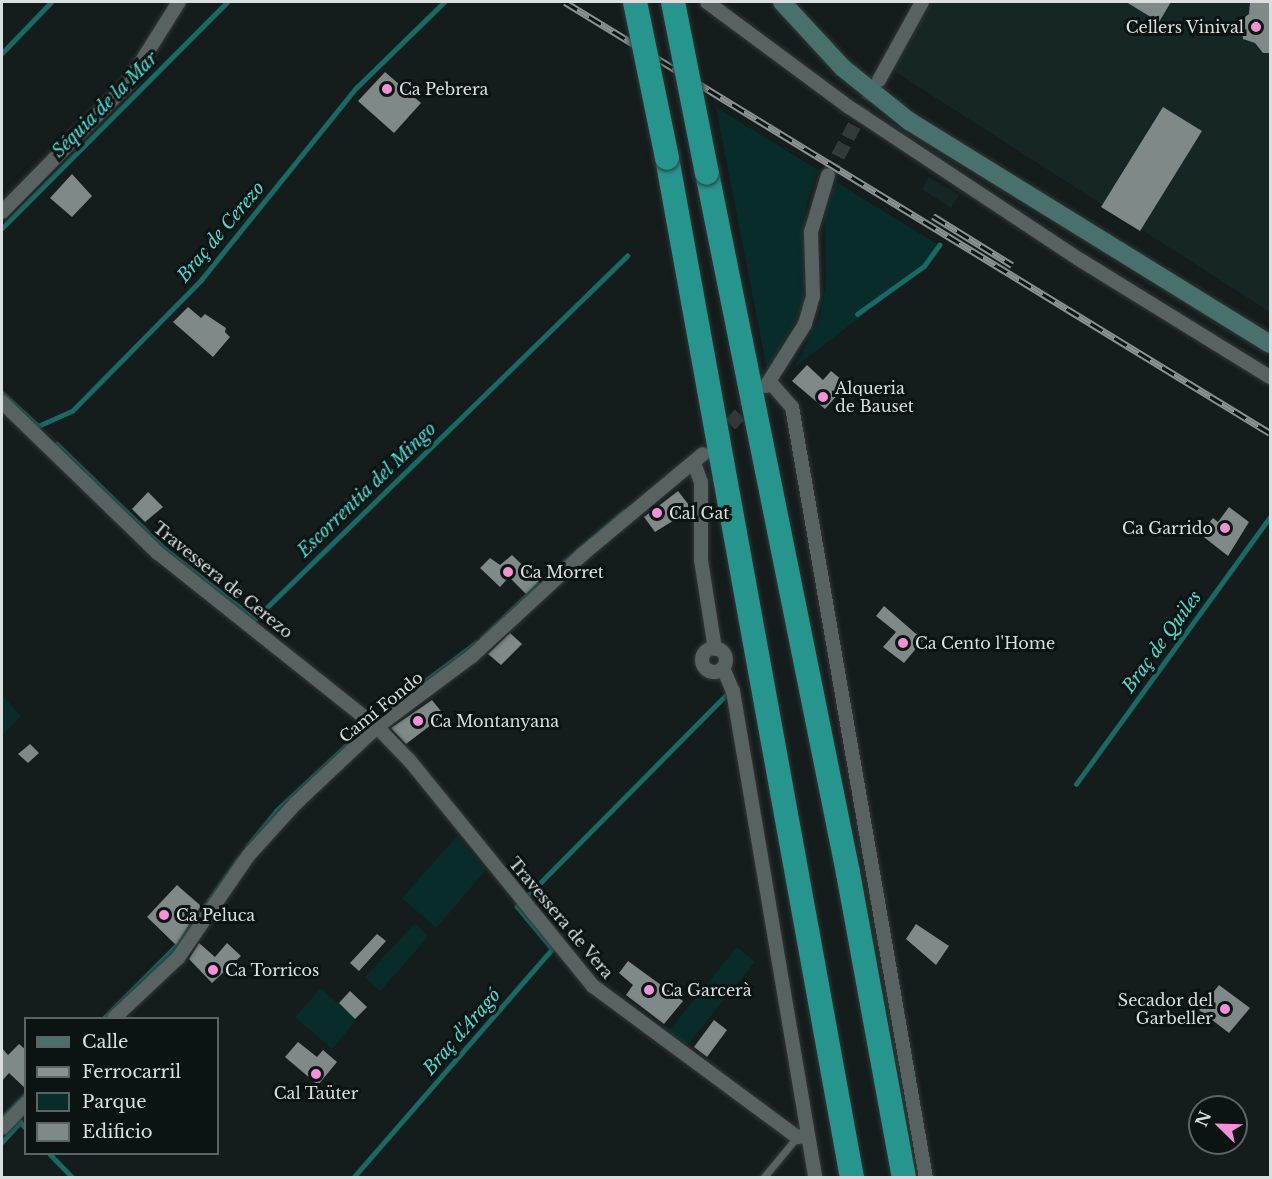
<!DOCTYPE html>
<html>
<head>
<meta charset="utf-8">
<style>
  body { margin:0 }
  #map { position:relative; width:1272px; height:1179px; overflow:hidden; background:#141d1c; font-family:"Libre Baskerville",serif }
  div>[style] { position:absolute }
  .built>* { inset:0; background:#152624 }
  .green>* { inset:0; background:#082c2a }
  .stream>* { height:4.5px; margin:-2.25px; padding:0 2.25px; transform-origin:2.25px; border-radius:2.25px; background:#176a65 }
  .building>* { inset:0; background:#7e8988 }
  .street-tunnel>* { height:14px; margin-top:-7px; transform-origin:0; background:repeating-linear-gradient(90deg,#323a39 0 14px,transparent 0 21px) }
  .roads { filter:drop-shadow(0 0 2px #313736) drop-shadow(0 0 2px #313736) }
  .lane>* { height:7px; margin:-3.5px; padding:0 3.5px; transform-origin:3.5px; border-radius:3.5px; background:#576261 }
  .street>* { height:14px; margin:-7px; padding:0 7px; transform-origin:7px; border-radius:7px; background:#576261 }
  .street>.ring { margin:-7px; padding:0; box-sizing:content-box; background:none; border:14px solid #576261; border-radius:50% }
  .secondary>* { height:18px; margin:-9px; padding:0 9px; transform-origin:9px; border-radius:9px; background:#48716e }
  .highway>* { height:24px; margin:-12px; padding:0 12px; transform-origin:12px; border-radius:12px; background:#26958e }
  .rail>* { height:7px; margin-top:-3.5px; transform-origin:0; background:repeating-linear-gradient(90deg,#0b1413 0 14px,#8a9190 0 28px); box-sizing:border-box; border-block:2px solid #8a9190 }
  .bridges { filter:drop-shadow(0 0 2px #313736) drop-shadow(0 0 2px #313736) }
  .highway-bridge>* { height:24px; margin:-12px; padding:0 12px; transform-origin:12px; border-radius:12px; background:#26958e }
  .dots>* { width:16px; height:16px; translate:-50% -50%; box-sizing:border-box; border:3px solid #0b1413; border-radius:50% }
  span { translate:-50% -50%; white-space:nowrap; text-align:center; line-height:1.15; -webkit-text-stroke:6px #0b1413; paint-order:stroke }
  .poi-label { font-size:16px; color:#d9dfde }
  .right { translate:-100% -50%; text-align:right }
  .left { translate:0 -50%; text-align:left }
  .street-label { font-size:16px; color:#d9dfde }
  .water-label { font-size:18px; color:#47ddd4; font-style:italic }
  .frame { position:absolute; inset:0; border:3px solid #d9dfde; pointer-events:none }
  .legend { position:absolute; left:24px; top:1017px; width:195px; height:138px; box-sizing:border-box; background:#0b1413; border:2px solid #5d6564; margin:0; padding:8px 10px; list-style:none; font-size:18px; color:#d9dfde }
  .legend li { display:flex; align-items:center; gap:12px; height:30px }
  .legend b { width:30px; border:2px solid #5d6564 }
  .north { position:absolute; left:1188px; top:1095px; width:60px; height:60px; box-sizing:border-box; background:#0b1413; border:2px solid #5d6564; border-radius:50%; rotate:293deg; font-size:16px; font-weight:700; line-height:24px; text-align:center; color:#d9dfde }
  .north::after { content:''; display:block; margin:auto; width:21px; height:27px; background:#f391d6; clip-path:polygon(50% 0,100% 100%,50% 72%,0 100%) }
</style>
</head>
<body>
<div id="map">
  <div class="built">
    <div style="clip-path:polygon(918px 2px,1270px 2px,1270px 312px,883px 64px)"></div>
    <div style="clip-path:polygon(929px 177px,959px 195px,951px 208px,922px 189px)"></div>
  </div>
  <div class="green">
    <div style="clip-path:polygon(716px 107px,818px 170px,806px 206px,804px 305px,767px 370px)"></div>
    <div style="clip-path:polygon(836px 182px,940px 246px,924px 268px,795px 367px,821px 314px,826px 284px,825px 218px)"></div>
    <div style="clip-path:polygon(2px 695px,21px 716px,2px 736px)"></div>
    <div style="clip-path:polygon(457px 836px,486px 870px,436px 928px,402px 898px)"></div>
    <div style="clip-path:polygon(415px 923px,428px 937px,380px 991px,365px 977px)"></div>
    <div style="clip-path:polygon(737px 947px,755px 962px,687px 1045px,668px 1032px)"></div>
    <div style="clip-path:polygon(321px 988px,356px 1020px,332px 1049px,295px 1017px)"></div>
  </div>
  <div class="stream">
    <div style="left:2px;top:53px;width:71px;rotate:-46.1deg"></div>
    <div style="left:2px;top:228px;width:319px;rotate:-45.1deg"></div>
    <div style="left:857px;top:314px;width:82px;rotate:-35.6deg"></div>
    <div style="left:924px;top:266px;width:26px;rotate:-54deg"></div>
    <div style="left:2px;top:393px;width:49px;rotate:42.5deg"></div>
    <div style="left:38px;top:426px;width:37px;rotate:-24deg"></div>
    <div style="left:72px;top:411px;width:184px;rotate:-45.4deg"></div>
    <div style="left:201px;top:280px;width:248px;rotate:-51.1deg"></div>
    <div style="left:357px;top:87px;width:122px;rotate:-44.3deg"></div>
    <div style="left:57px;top:444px;width:151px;rotate:44.2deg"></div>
    <div style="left:165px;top:549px;width:114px;rotate:37.9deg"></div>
    <div style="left:255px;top:619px;width:520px;rotate:-44.3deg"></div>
    <div style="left:548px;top:576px;width:99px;rotate:-40.5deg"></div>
    <div style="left:482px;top:638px;width:77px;rotate:-43.4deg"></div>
    <div style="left:377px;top:717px;width:124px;rotate:-36.8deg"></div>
    <div style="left:1076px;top:784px;width:330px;rotate:-54deg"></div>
    <div style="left:247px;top:847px;width:46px;rotate:-51.1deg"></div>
    <div style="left:276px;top:811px;width:122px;rotate:-43deg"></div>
    <div style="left:527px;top:896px;width:284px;rotate:-45.3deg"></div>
    <div style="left:104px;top:1018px;width:106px;rotate:-45deg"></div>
    <div style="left:179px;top:943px;width:104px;rotate:-54.8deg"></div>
    <div style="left:2px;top:1118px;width:34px;rotate:-45deg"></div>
    <div style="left:2px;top:1142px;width:27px;rotate:-48deg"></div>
    <div style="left:20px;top:1122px;width:8px;rotate:45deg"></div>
    <div style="left:50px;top:1154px;width:33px;rotate:46deg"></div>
    <div style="left:353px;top:1178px;width:303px;rotate:-49deg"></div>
    <div style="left:552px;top:949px;width:55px;rotate:-129.8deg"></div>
    <div style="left:517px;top:907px;width:4px;rotate:-56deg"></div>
  </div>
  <div class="building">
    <div style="clip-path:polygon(1126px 2px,1171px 2px,1159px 22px)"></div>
    <div style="clip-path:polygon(1250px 2px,1270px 2px,1270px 53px,1263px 53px,1255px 43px,1243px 39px,1241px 20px,1249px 14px)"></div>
    <div style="clip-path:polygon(385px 72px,421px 103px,394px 133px,358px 101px)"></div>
    <div style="clip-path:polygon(1163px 107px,1202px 131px,1140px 231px,1101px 207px)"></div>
    <div style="clip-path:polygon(72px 174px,92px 196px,72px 217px,50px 198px)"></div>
    <div style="clip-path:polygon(188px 307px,201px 318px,205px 314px,226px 328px,225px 332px,230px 337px,213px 357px,173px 322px)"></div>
    <div style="clip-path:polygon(807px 365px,823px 380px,831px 371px,847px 384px,825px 409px,792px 381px)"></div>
    <div style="clip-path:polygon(678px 491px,692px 509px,655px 532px,644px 517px)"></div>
    <div style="clip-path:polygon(148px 492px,163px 507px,145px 522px,132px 509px)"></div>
    <div style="clip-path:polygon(1229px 507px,1249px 522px,1228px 556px,1200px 534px,1213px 518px,1218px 522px)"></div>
    <div style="clip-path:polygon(512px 555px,539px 581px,526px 594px,509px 577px,500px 587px,480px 568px,490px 558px,500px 565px)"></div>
    <div style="clip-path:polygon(884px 606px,923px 640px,904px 663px,883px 647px,896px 632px,876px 616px)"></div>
    <div style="clip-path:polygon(510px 633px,522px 644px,501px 665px,488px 654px)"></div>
    <div style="clip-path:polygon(432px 700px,444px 715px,406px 744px,391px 728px)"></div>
    <div style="clip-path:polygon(30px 744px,39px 753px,28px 763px,18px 754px)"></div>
    <div style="clip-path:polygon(177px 885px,201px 906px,176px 945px,147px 917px)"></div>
    <div style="clip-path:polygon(916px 924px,949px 946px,936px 965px,906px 939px)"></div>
    <div style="clip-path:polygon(377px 934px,386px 941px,359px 971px,350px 963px)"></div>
    <div style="clip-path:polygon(199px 943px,215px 957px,227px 943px,241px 956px,212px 983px,189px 959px)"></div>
    <div style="clip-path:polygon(628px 961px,683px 1001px,664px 1024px,626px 995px,633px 985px,619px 973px)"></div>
    <div style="clip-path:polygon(1219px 985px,1250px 1008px,1229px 1033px,1199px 1010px)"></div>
    <div style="clip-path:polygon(350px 991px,367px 1007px,355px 1019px,339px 1003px)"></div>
    <div style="clip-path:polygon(714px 1020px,727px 1030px,707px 1057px,694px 1047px)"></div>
    <div style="clip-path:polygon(298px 1042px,317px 1057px,323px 1050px,337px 1062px,318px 1085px,285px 1057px)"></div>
    <div style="clip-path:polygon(19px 1044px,26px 1050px,26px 1089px,9px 1073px,2px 1081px,2px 1048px,8px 1055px)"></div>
  </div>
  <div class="street-tunnel">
    <div style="left:828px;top:175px;width:102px;rotate:-61.9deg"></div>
    <div style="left:716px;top:440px;width:56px;rotate:-47.2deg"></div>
  </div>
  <div class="roads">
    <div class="lane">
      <div style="left:763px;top:1178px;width:53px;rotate:-50.3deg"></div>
    </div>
    <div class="street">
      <div style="left:707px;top:2px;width:177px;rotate:36.5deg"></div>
      <div style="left:849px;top:107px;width:279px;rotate:33.5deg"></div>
      <div style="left:1082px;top:261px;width:221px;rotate:31.7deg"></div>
      <div style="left:879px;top:80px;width:89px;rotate:-61.1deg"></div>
      <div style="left:2px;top:212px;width:177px;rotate:-45.5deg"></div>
      <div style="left:126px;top:86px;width:99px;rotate:-57.8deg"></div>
      <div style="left:770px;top:382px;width:33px;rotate:49deg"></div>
      <div style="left:792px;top:407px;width:783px;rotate:80.14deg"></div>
      <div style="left:766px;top:386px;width:73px;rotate:-57.8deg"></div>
      <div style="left:805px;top:324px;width:29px;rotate:-74deg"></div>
      <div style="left:813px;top:296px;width:64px;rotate:-91.8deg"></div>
      <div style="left:811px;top:232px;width:59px;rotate:-73.4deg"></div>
      <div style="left:2px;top:402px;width:217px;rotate:44.1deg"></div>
      <div style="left:158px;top:553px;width:280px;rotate:38.5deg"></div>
      <div style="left:377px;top:727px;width:47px;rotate:45.9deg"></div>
      <div style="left:410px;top:761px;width:290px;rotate:50.9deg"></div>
      <div style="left:593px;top:986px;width:254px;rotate:36.5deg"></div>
      <div style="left:797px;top:1137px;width:10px;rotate:-6deg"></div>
      <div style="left:694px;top:463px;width:20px;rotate:70deg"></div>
      <div style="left:701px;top:482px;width:78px;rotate:90deg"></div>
      <div style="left:701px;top:560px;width:90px;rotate:81.1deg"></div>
      <div class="ring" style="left:702px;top:648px;width:10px;height:10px"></div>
      <div style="left:723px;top:668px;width:25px;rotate:67deg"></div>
      <div style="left:733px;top:691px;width:494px;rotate:80.4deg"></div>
      <div style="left:114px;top:1018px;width:88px;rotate:-43.2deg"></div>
      <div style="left:178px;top:958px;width:124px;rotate:-55.5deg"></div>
      <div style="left:248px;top:856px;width:72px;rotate:-47.8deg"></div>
      <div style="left:296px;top:803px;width:111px;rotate:-43.2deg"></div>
      <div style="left:377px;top:727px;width:119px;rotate:-36.8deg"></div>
      <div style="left:472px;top:656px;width:151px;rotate:-42.6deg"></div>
      <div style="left:583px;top:554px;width:156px;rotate:-39.8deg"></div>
      <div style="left:2px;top:1128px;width:35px;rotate:-46deg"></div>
    </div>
    <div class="secondary">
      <div style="left:782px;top:2px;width:90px;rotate:47.3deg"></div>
      <div style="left:843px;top:68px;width:85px;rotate:38.8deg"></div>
      <div style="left:909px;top:121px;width:424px;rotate:31.7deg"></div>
    </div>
    <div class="highway">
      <div style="left:667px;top:158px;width:1037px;rotate:79.72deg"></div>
      <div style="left:707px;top:173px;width:714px;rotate:78.61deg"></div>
      <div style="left:848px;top:873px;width:310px;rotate:79.6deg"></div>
    </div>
  </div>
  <div class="rail">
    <div style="left:565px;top:2px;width:826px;rotate:31.44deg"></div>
    <div style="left:933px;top:216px;width:93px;rotate:31.8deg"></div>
  </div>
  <div class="bridges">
    <div class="highway-bridge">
      <div style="left:635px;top:2px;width:159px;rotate:78.4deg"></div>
      <div style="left:673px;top:2px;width:174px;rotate:78.8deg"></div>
    </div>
  </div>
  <div class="dots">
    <div style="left:1256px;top:27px;background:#f391d6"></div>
    <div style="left:387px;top:89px;background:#f391d6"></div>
    <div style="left:823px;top:397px;background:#f391d6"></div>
    <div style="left:657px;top:513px;background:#f391d6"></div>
    <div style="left:1225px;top:528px;background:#f391d6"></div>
    <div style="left:508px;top:572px;background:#f391d6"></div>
    <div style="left:903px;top:643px;background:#f391d6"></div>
    <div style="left:418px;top:721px;background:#f391d6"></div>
    <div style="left:164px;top:915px;background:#f391d6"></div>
    <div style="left:213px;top:970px;background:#f391d6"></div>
    <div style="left:649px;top:990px;background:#f391d6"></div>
    <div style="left:1225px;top:1009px;background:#f391d6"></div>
    <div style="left:316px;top:1074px;background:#f391d6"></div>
  </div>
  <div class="poi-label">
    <span class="right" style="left:1244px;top:27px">Cellers Vinival</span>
    <span class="left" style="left:399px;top:89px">Ca Pebrera</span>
    <span class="left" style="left:835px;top:397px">Alqueria<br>de Bauset</span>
    <span class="left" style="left:669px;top:513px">Cal Gat</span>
    <span class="right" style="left:1213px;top:528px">Ca Garrido</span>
    <span class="left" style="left:520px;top:572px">Ca Morret</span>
    <span class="left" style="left:915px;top:643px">Ca Cento l'Home</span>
    <span class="left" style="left:430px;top:721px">Ca Montanyana</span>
    <span class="left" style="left:176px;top:915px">Ca Peluca</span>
    <span class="left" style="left:225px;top:970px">Ca Torricos</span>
    <span class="left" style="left:661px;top:990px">Ca Garcerà</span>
    <span class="right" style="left:1213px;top:1009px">Secador del<br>Garbeller</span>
    <span style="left:316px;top:1093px">Cal Taüter</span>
  </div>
  <div class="street-label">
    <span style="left:223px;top:580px;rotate:39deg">Travessera de Cerezo</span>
    <span style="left:381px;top:707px;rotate:-39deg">Camí Fondo</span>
    <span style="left:561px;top:918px;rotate:50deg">Travessera de Vera</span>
  </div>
  <div class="water-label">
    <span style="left:105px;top:105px;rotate:-45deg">Séquia de la Mar</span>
    <span style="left:221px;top:232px;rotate:-50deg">Braç de Cerezo</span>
    <span style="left:367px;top:490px;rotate:-44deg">Escorrentia del Mingo</span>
    <span style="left:1162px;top:642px;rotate:-54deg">Braç de Quiles</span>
    <span style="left:462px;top:1032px;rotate:-49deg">Braç d'Aragó</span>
  </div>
  <div class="frame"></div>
  <ul class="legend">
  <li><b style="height:8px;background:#48716e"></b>Calle</li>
  <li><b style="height:8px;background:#8a9190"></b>Ferrocarril</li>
  <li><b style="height:16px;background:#082c2a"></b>Parque</li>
  <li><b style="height:16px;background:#7e8988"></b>Edificio</li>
  </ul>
  <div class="north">N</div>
</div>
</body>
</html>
